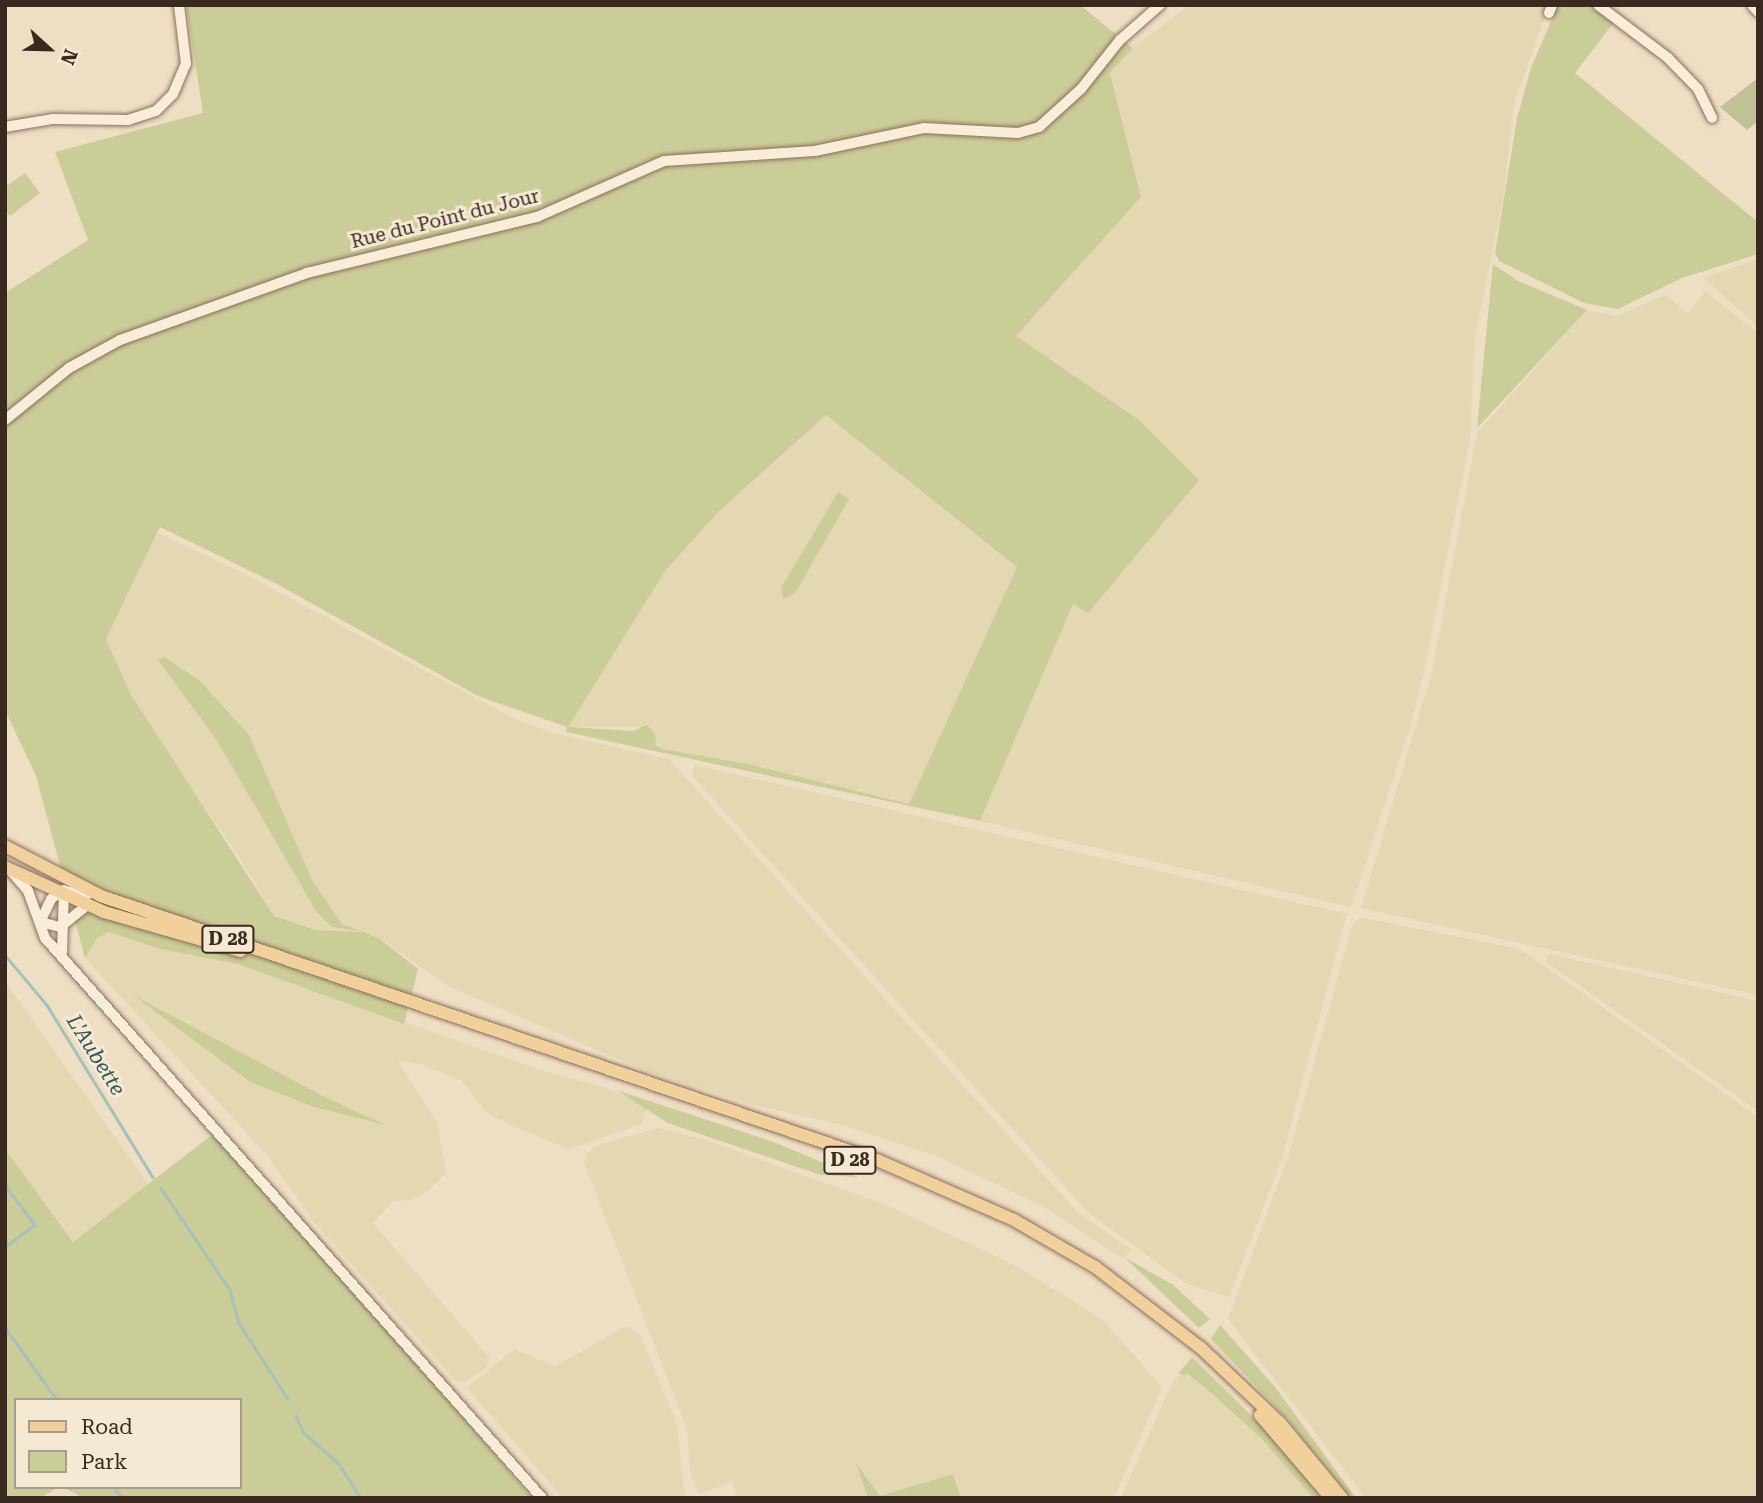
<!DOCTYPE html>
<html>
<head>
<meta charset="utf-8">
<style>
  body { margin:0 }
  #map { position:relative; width:1763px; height:1503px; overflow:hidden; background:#eedec4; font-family:"Roboto Serif",serif }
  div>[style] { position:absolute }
  .farmland>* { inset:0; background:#e4d8b2 }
  .green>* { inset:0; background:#cbcd98 }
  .cemetery>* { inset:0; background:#c0c197 }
  .stream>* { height:2.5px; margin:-1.25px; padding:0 1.25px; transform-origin:1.25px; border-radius:1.25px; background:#a6c1b7 }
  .roads { filter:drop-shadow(0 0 2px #89705b) drop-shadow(0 0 2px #89705b) }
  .minor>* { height:10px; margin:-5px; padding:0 5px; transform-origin:5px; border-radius:5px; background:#f9ecd8 }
  .major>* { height:12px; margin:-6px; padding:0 6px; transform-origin:6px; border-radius:6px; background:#f1d09c }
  span { translate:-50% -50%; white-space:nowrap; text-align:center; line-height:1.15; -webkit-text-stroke:6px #f6e9d4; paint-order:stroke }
  .shield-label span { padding:2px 5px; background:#f6e9d4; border:2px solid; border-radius:5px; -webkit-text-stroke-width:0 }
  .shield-label { font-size:18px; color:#39291f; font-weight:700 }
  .street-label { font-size:19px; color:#39291f }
  .water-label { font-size:21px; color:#2e5953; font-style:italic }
  .frame { position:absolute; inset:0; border:7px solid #39291f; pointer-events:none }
  .legend { position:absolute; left:14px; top:1398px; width:228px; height:91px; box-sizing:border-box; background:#f6e9d4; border:2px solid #aa9c8c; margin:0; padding:9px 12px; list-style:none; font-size:21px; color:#39291f }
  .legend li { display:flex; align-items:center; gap:14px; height:35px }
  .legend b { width:35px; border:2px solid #aa9c8c }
  .north { position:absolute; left:14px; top:14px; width:70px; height:70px; -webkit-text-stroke:5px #f6e9d4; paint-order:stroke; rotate:112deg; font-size:19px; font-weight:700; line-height:28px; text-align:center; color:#39291f }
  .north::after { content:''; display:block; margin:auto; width:24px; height:32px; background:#39291f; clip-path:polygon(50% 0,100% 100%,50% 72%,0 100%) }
</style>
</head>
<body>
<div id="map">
  <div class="farmland">
    <div style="clip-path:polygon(1189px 5px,1549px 5px,1513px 107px,1504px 194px,1475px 338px,1470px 439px,1425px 667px,1408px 734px,1351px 907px,980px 821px,1073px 603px,1088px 613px,1139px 420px,1016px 336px,1141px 197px,1110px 73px,1133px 48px)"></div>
    <div style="clip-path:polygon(1758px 259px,1758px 326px,1703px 278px)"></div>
    <div style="clip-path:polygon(1705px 291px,1758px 333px,1758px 995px,1361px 908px,1432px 672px,1477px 433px,1587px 310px,1617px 316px,1665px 295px,1688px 313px)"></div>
    <div style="clip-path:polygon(826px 415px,1018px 567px,909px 804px,753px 765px,663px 749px,640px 727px,567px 727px,665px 571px,719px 511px)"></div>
    <div style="clip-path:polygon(158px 533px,247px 575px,517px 720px,556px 734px,669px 759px,1079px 1214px,1132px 1250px,1123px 1259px,1044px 1207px,934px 1155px,839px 1124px,753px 1105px,648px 1072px,450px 987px,380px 939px,364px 933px,315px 930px,274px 916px,240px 858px,160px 744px,130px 693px,106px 639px)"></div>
    <div style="clip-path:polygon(694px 765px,1347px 914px,1281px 1161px,1229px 1297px,1185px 1283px,1089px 1213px,692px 776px)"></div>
    <div style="clip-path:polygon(1360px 917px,1520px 949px,1758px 1117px,1758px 1498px,1366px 1498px,1228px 1319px,1289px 1154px,1352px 926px)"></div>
    <div style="clip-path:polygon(evenodd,109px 932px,160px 949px,238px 964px,541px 1070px,606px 1088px,647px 1106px,642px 1124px,569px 1149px,501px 1121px,484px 1110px,462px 1081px,421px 1064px,398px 1061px,437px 1123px,446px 1173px,428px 1191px,411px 1200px,393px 1201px,373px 1223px,489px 1357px,486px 1367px,463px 1383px,455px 1380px,313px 1221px,267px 1155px,85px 958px,97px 938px,109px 932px,137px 997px,325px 1097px,381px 1123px,314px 1107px,250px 1082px,137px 997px)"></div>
    <div style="clip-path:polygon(1549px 954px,1758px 1001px,1758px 1111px,1546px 962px)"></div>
    <div style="clip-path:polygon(5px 981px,148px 1184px,73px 1242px,5px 1149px)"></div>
    <div style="clip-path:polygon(658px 1128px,706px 1140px,886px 1205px,1017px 1266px,1104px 1321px,1162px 1387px,1114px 1498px,961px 1498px,952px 1475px,875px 1498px,737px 1498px,732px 1482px,698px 1494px,690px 1471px,687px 1429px,584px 1163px,587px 1153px,596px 1146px)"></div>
    <div style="clip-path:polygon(626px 1326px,640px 1334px,677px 1424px,685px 1498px,563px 1498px,467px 1388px,514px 1349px,555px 1366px)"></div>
    <div style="clip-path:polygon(1182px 1373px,1193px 1378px,1261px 1438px,1313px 1498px,1121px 1498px,1173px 1381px)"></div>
  </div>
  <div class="green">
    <div style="clip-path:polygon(evenodd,186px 5px,1080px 5px,1133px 48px,1110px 73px,1141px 197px,1016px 336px,1139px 420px,1199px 480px,1088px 613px,1073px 604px,980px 821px,566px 732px,567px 727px,478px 696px,277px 584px,160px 527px,106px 639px,130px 693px,274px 916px,315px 930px,364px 932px,380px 939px,418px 969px,404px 1024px,238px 964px,160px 949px,109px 932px,97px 938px,85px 958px,36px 776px,5px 710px,5px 293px,88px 240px,55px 152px,203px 113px,186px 5px,826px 415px,1017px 567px,909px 804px,753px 765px,663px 749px,656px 745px,655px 734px,647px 725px,633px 731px,568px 727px,665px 571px,719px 511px,826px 415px)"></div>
    <div style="clip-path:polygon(1558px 5px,1593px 5px,1615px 21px,1575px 73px,1758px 222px,1758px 254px,1682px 278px,1618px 309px,1584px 303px,1499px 261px,1495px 253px,1517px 119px,1531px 68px)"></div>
    <div style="clip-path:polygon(25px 173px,40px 193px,10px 216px,5px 209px,5px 187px)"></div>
    <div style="clip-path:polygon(1493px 264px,1518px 281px,1587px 310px,1477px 428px)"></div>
    <div style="clip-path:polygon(838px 492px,849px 499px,795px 593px,783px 599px,781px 588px)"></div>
    <div style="clip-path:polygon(164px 657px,199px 680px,249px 735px,313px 882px,342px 924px,361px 931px,332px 927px,316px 911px,218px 742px,158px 660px)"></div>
    <div style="clip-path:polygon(133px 995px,325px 1097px,386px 1125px,314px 1107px,250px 1082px)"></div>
    <div style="clip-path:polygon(616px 1090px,771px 1141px,858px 1177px,821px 1175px,668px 1123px)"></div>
    <div style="clip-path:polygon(217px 1131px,532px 1498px,84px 1498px,62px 1487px,240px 1487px,240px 1400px,16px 1400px,16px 1487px,58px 1487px,41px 1498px,5px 1498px,5px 1149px,73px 1242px)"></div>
    <div style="clip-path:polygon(1124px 1257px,1173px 1285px,1210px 1319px,1199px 1328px)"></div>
    <div style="clip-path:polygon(1220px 1325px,1275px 1387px,1356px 1498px,1350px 1498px,1289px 1421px,1211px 1339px)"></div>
    <div style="clip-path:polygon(1192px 1357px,1281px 1445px,1323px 1498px,1313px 1498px,1261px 1438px,1212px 1394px,1189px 1375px,1178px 1374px)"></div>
    <div style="clip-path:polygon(856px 1463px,880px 1496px,953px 1474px,961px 1498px,868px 1498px)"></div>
  </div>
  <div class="cemetery">
    <div style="clip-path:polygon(1758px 78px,1758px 121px,1747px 130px,1720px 107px)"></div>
  </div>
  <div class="stream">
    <div style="left:5px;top:955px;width:65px;rotate:50deg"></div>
    <div style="left:47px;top:1005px;width:202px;rotate:58.4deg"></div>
    <div style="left:5px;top:1185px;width:50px;rotate:53.1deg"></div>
    <div style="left:35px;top:1225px;width:38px;rotate:143deg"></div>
    <div style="left:161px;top:1188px;width:123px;rotate:55.9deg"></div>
    <div style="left:230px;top:1290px;width:34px;rotate:75deg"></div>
    <div style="left:239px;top:1323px;width:90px;rotate:57.2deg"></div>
    <div style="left:5px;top:1327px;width:90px;rotate:54.5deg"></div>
    <div style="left:296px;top:1416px;width:19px;rotate:65deg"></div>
    <div style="left:304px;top:1433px;width:47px;rotate:41.5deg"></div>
    <div style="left:339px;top:1464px;width:40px;rotate:57.1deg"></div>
    <div style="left:114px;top:1487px;width:14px;rotate:54deg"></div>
  </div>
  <div class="roads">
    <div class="minor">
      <div style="left:1598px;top:5px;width:88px;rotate:37.1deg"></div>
      <div style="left:1668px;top:58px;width:43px;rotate:45.9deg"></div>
      <div style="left:1698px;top:89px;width:32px;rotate:64deg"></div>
      <div style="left:1752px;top:5px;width:9px;rotate:49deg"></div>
      <div style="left:1549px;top:13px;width:9px;rotate:-69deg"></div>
      <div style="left:5px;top:127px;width:49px;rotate:-9.5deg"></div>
      <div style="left:53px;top:119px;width:75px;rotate:0.8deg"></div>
      <div style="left:128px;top:120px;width:29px;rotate:-18deg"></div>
      <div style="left:156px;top:111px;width:24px;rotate:-45deg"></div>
      <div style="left:173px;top:94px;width:33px;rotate:-67deg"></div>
      <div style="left:186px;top:64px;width:59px;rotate:-96.8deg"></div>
      <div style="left:5px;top:420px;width:82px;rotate:-39.1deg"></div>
      <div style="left:69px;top:368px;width:58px;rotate:-28.8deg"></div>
      <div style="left:120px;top:340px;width:199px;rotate:-19.7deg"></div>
      <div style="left:307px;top:273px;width:237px;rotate:-13.7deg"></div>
      <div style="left:537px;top:217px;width:139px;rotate:-23.8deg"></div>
      <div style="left:664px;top:161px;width:151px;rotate:-3.8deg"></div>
      <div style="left:815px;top:151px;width:111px;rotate:-11.9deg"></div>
      <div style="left:924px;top:128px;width:94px;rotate:3deg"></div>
      <div style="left:1018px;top:133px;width:22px;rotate:-16deg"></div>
      <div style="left:1039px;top:127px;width:57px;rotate:-42.1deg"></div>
      <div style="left:1081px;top:89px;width:63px;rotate:-51.5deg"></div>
      <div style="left:1120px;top:40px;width:53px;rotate:-41.2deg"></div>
      <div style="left:10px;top:870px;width:28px;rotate:49deg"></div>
      <div style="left:28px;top:891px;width:50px;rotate:70.1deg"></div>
      <div style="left:45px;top:938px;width:749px;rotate:48.41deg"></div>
      <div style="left:86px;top:906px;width:33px;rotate:141deg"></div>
      <div style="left:60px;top:927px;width:21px;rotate:-166deg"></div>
      <div style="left:40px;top:922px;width:25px;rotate:-64deg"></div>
      <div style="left:51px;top:899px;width:14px;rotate:-36deg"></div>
      <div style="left:62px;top:891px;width:27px;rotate:6deg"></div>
      <div style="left:62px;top:953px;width:63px;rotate:-88.2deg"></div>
    </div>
    <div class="major">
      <div style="left:5px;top:846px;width:108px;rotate:27.5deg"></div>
      <div style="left:101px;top:896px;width:822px;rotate:18.81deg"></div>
      <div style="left:879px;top:1161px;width:147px;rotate:23.6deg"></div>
      <div style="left:1014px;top:1220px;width:94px;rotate:30.1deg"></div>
      <div style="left:1095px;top:1267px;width:133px;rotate:37.4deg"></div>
      <div style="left:1201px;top:1348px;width:110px;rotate:43.5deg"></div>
      <div style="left:1281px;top:1424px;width:96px;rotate:50.5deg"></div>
      <div style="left:5px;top:867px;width:109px;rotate:24.4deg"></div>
      <div style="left:104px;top:912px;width:142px;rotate:15.9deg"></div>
      <div style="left:1260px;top:1415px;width:109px;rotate:49.5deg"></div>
    </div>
  </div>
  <div class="shield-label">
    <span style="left:228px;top:939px">D 28</span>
    <span style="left:850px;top:1160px">D 28</span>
  </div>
  <div class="street-label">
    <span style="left:445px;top:219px;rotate:-14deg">Rue du Point du Jour</span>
  </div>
  <div class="water-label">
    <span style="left:96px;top:1055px;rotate:58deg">L'Aubette</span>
  </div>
  <div class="frame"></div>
  <ul class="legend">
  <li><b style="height:9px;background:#f1d09c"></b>Road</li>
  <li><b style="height:19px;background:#cbcd98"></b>Park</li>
  </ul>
  <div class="north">N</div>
</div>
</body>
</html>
